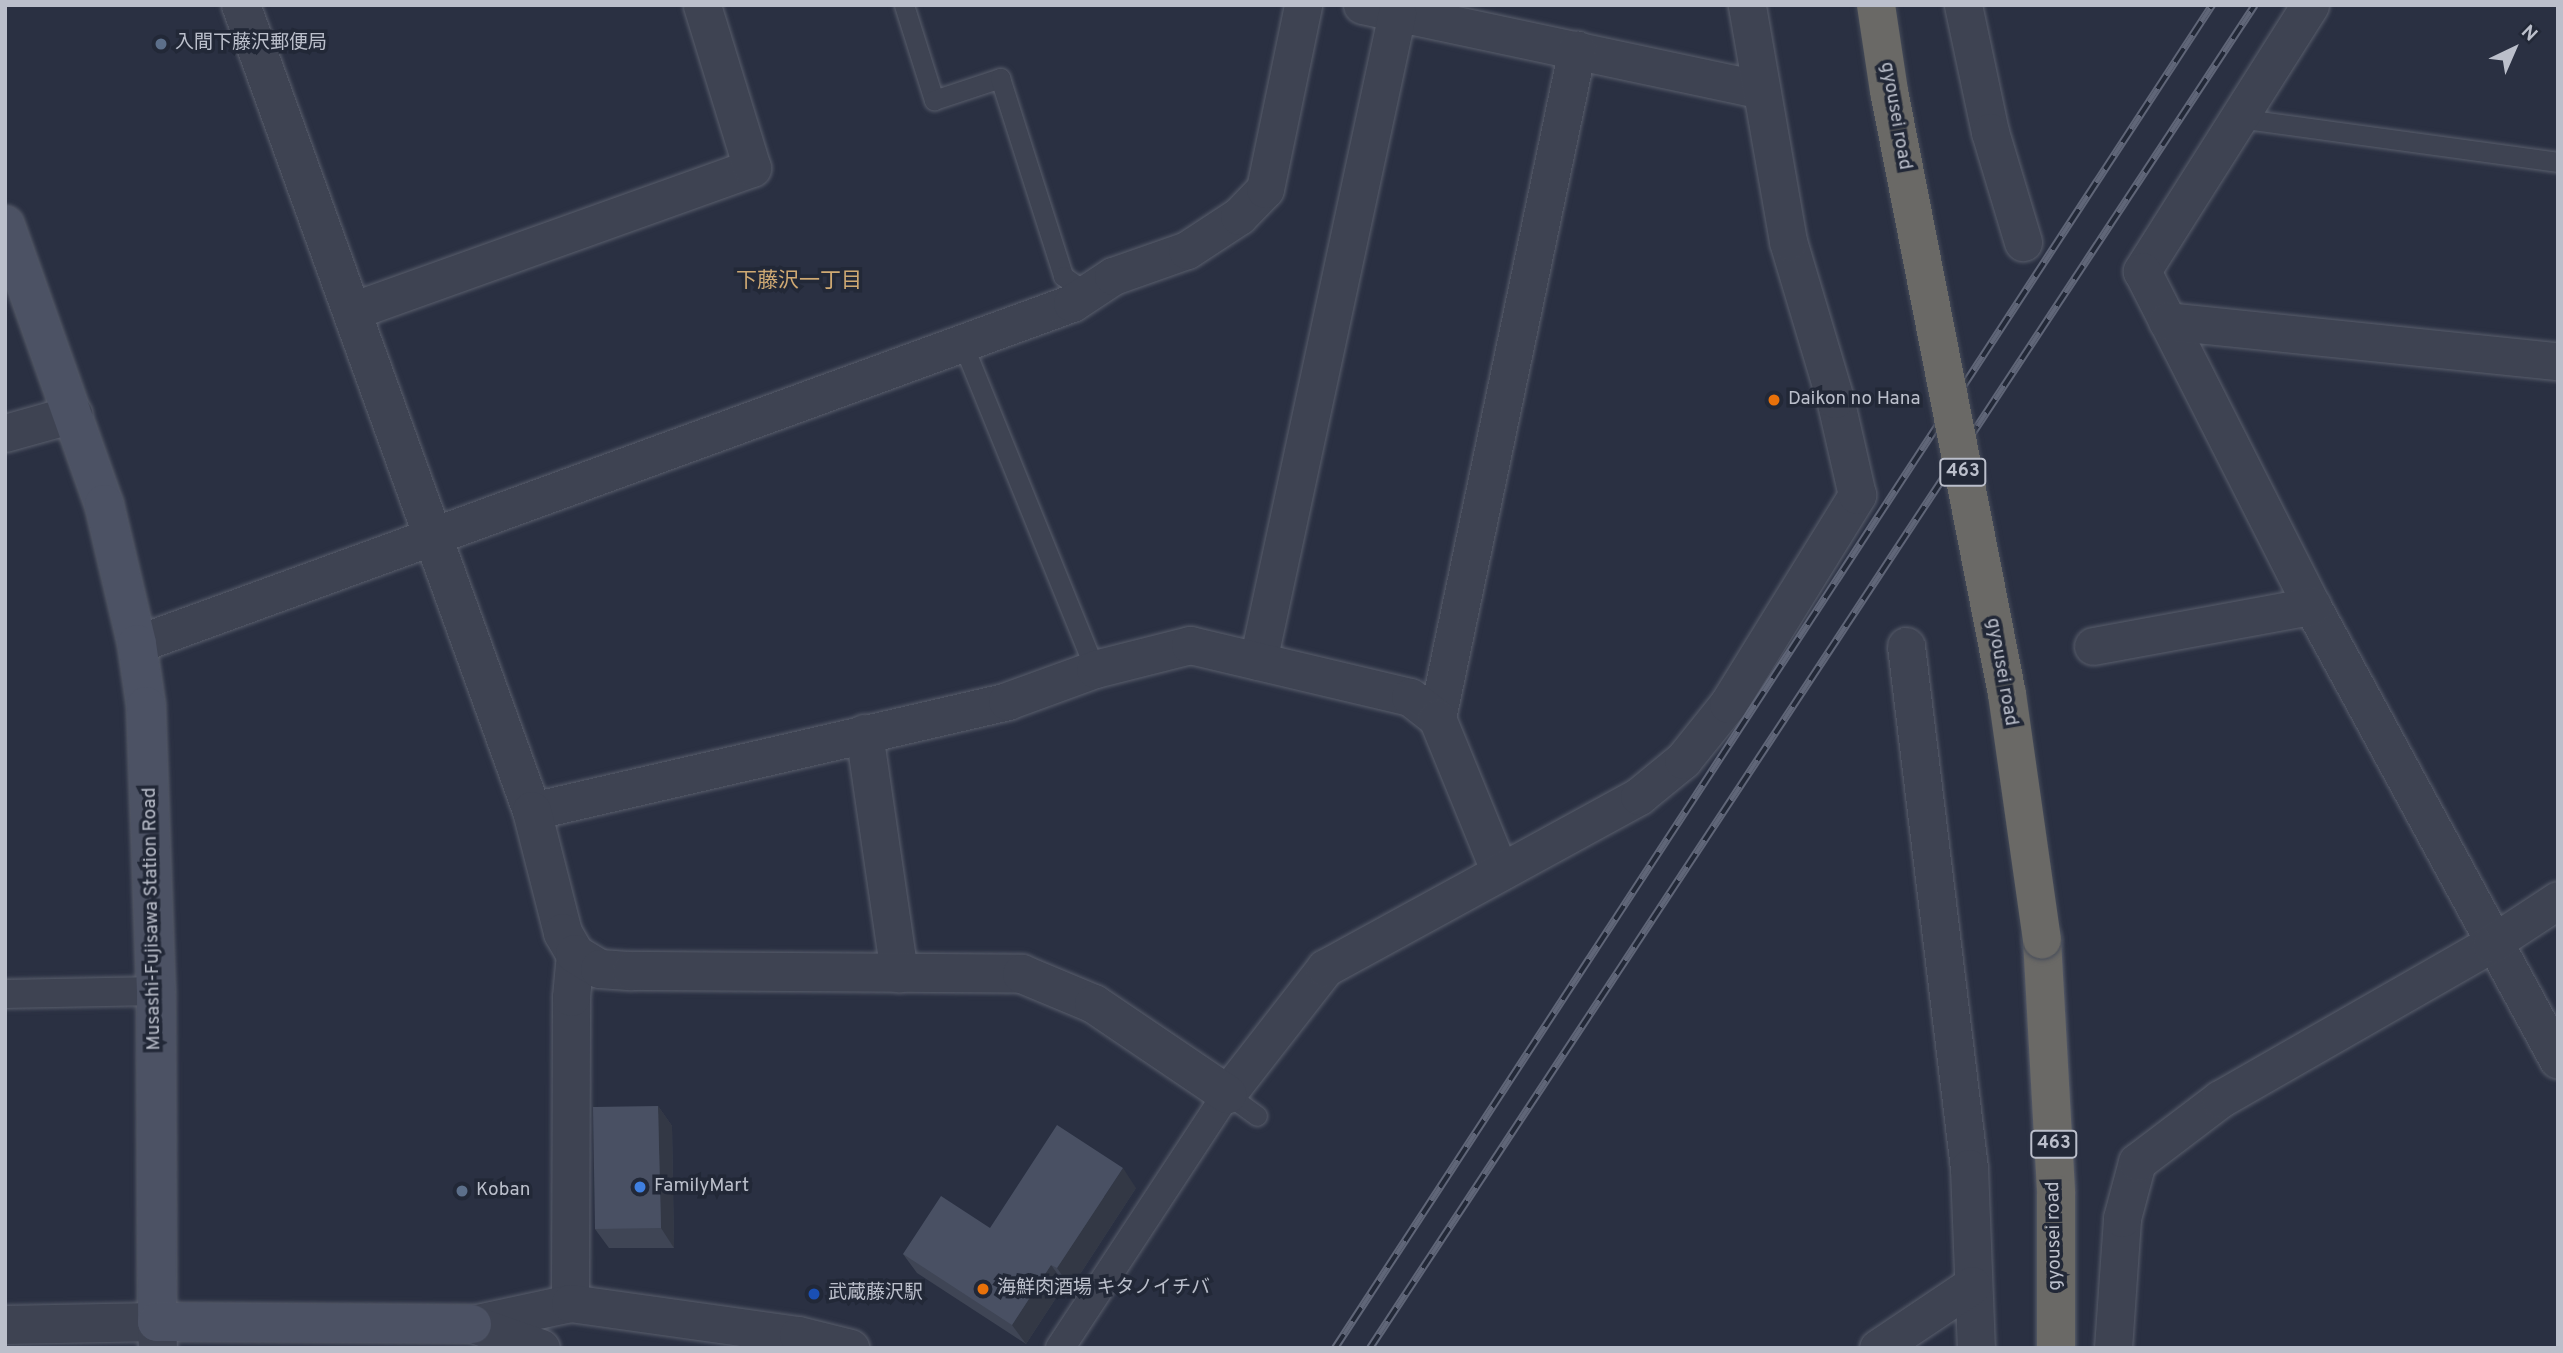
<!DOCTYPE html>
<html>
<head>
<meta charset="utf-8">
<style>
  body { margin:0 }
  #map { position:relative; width:2563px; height:1353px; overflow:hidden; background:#2a3042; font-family:Overpass,"Noto Sans JP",sans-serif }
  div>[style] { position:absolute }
  .roads { filter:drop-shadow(0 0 2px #595e6c) drop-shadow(0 0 2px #595e6c) }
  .service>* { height:19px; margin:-9.5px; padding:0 9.5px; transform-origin:9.5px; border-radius:9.5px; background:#3e4352 }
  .pedestrian>* { height:28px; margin:-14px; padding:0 14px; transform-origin:14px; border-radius:14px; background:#3e4352 }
  .minor>* { height:37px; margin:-18.5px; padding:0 18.5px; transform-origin:18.5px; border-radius:18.5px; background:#3e4352 }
  .tertiary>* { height:38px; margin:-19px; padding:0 19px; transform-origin:19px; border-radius:19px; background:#3e4352 }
  .secondary>* { height:38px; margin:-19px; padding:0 19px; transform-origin:19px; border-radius:19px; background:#4c5264 }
  .trunk>* { height:38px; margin:-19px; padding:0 19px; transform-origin:19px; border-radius:19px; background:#6a6966 }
  .rail>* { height:8px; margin-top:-4px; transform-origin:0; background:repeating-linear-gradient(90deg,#222837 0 16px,#606678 0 32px); box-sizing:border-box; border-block:2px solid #606678 }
  .bridges { filter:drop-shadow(0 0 2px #454b59) drop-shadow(0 0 2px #454b59) }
  .trunk-bridge>* { height:38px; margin:-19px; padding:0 19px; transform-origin:19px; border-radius:19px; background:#6a6966 }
  .wall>* { inset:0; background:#3f4555 }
  .shaded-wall>* { inset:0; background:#333845 }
  .building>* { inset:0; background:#495063 }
  .dots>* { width:19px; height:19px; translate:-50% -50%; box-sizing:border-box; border:4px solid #222837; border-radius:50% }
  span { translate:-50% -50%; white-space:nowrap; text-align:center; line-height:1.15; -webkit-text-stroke:7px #222837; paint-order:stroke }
  .shield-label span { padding:2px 5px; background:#222837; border:2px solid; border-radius:5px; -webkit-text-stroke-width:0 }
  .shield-label { font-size:18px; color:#bbbfcb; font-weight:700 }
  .poi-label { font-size:19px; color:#bbbfcb }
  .left { translate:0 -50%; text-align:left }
  .street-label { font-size:19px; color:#bbbfcb }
  .neighbourhood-label { font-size:21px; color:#cfa973 }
  .frame { position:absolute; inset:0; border:7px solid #bbbfcb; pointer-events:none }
  .north { position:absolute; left:2479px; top:14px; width:70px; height:70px; -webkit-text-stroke:5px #222837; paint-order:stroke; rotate:44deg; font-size:19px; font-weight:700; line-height:28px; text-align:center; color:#bbbfcb }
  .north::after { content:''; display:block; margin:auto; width:24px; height:32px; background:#bbbfcb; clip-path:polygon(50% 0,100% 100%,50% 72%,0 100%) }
</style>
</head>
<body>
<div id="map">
  <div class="roads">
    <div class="service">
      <div style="left:904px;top:5px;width:100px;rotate:72.5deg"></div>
      <div style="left:934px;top:100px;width:70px;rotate:-18.4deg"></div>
      <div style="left:1000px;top:78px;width:208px;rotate:72.3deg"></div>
      <div style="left:1063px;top:276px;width:29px;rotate:35deg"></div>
      <div style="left:2237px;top:118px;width:324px;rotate:7.8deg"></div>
      <div style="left:962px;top:342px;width:353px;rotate:67.9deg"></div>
      <div style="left:1227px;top:1094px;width:37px;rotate:36deg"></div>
    </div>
    <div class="pedestrian">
      <div style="left:5px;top:994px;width:151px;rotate:-1.1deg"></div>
      <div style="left:1060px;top:1348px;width:304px;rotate:-56.7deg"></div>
    </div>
    <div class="minor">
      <div style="left:1362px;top:5px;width:408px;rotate:12deg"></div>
      <div style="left:1963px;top:5px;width:130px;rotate:78deg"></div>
      <div style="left:1990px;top:132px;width:115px;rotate:73.3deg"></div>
      <div style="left:2310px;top:5px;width:315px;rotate:122.3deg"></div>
      <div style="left:2142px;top:271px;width:376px;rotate:63.1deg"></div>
      <div style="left:2312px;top:606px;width:516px;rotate:61.55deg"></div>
      <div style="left:352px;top:311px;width:425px;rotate:-19.7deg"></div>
      <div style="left:752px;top:168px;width:170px;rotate:-107.1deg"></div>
      <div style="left:2167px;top:321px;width:392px;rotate:5.9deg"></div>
      <div style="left:5px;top:433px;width:71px;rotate:-15.6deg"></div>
      <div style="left:137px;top:644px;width:995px;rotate:-20.04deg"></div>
      <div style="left:1072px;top:303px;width:49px;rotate:-33.4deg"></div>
      <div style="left:1113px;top:276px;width:78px;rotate:-19.4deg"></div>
      <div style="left:1187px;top:250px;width:62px;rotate:-33.2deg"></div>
      <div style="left:1239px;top:216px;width:37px;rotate:-46deg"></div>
      <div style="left:1265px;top:189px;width:188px;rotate:-78.3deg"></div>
      <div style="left:1906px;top:646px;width:526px;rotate:83.12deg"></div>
      <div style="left:1969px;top:1168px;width:180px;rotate:87.8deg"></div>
      <div style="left:2093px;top:646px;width:223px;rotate:-10.4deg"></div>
      <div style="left:1258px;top:661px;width:663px;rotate:-77.89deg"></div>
      <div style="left:1437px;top:718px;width:683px;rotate:-78.18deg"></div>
      <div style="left:864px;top:733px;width:243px;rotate:81.7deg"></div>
      <div style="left:532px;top:811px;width:488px;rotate:-13deg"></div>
      <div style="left:1007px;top:701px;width:94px;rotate:-20deg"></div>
      <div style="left:1095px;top:669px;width:98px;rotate:-14.2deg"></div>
      <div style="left:1190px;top:645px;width:226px;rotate:13.3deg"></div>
      <div style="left:1410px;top:697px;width:34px;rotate:38deg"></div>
      <div style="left:1437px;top:718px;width:166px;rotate:67.8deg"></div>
      <div style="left:1227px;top:1094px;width:160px;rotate:-52.1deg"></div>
      <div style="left:1325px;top:968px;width:358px;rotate:-28.7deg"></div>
      <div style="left:1639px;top:796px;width:57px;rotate:-39.3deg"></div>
      <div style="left:1683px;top:760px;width:72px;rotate:-51.2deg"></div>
      <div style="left:1728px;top:704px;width:246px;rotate:-58.3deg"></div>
      <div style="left:1857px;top:495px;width:98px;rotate:-102.9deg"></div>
      <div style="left:1835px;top:399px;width:165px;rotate:-106.6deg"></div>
      <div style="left:1788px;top:241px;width:240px;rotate:-99.9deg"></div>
      <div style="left:570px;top:1303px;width:306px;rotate:-89.8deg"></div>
      <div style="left:571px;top:997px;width:43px;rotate:-84.7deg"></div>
      <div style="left:472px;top:1324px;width:100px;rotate:-12.1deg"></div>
      <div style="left:570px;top:1303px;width:230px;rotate:8deg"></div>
      <div style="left:798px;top:1335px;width:54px;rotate:14deg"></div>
      <div style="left:473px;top:1324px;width:72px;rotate:19.4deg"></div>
      <div style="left:1878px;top:1348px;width:113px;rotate:-33.8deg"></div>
      <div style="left:2113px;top:1348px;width:130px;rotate:-86deg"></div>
      <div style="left:2122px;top:1218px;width:58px;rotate:-75deg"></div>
      <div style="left:2137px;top:1162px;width:104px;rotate:-37.2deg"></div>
      <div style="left:2220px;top:1099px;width:312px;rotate:-29.8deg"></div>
      <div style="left:2491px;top:944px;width:80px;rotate:-33.3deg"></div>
    </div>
    <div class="tertiary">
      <div style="left:241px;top:5px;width:857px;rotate:70.15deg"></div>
      <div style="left:532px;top:811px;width:126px;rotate:75.7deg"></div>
      <div style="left:563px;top:933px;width:24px;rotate:60deg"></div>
      <div style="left:575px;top:954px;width:29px;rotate:31deg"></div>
      <div style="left:600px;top:969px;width:32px;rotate:4deg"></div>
      <div style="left:632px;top:971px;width:390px;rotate:0.4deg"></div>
      <div style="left:1022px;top:974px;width:78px;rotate:22.6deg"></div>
      <div style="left:1094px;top:1004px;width:161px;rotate:34.1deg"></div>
      <div style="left:5px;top:1325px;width:152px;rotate:-1.1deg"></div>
      <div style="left:157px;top:1322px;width:26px;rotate:88deg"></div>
    </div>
    <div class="secondary">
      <div style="left:5px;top:225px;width:296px;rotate:70.5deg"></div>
      <div style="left:104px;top:504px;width:144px;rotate:76.7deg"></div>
      <div style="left:137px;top:644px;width:63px;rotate:81.7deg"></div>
      <div style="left:146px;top:706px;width:285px;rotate:88deg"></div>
      <div style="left:156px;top:991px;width:331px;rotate:89.8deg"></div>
      <div style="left:157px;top:1322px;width:315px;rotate:0.4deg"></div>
    </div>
    <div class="trunk">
      <div style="left:2042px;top:940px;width:254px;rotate:86.8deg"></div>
      <div style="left:2056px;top:1194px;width:154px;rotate:90deg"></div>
    </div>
  </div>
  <div class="rail">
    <div style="left:1335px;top:1348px;width:1604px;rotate:-56.85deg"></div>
    <div style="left:1370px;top:1348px;width:1608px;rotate:-56.62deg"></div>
  </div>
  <div class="bridges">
    <div class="trunk-bridge">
      <div style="left:1876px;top:5px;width:87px;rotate:81.4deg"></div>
      <div style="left:1889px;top:91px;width:614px;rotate:78.93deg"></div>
      <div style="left:2007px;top:694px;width:248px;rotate:81.9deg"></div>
    </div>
  </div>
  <div class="wall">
    <div style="clip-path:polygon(658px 1106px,672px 1126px,674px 1248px,609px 1248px,595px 1229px)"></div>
    <div style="clip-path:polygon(1136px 1188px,1071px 1288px,1065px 1284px,1026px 1344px,917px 1273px,903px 1254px,990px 1228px)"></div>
  </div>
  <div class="shaded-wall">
    <div style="clip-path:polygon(658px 1106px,672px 1126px,674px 1248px,661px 1228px)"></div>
    <div style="clip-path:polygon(1123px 1168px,1136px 1188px,1071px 1288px,1057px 1268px)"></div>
    <div style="clip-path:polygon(1051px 1265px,1065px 1284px,1026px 1344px,1012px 1325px)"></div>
  </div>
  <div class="building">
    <div style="clip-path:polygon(658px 1106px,661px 1228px,595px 1229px,593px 1107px)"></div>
    <div style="clip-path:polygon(1057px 1125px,1123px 1168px,1057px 1268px,1051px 1265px,1012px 1325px,903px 1254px,941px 1196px,990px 1228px)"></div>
  </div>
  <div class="dots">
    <div style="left:161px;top:44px;background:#5c6f8a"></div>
    <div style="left:1774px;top:400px;background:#e8710a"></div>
    <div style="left:640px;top:1187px;background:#3f7fe0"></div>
    <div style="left:462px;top:1191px;background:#5c6f8a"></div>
    <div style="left:983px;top:1289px;background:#e8710a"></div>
    <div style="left:814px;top:1294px;background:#1a4fb4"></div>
  </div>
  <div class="shield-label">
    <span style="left:1963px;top:472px">463</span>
    <span style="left:2054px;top:1144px">463</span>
  </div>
  <div class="poi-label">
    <span class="left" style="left:175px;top:44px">入間下藤沢郵便局</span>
    <span class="left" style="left:1788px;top:400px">Daikon no Hana</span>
    <span class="left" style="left:654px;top:1187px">FamilyMart</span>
    <span class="left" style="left:476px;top:1191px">Koban</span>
    <span class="left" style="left:997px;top:1289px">海鮮肉酒場 キタノイチバ</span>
    <span class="left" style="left:828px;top:1294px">武蔵藤沢駅</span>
  </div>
  <div class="street-label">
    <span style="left:1895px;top:116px;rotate:80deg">gyousei road</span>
    <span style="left:2001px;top:672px;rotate:80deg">gyousei road</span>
    <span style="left:153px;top:919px;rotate:-91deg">Musashi-Fujisawa Station Road</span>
    <span style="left:2055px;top:1236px;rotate:-91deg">gyousei road</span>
  </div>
  <div class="neighbourhood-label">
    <span style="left:799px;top:282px">下藤沢一丁目</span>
  </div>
  <div class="frame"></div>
  <div class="north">N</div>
</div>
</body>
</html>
